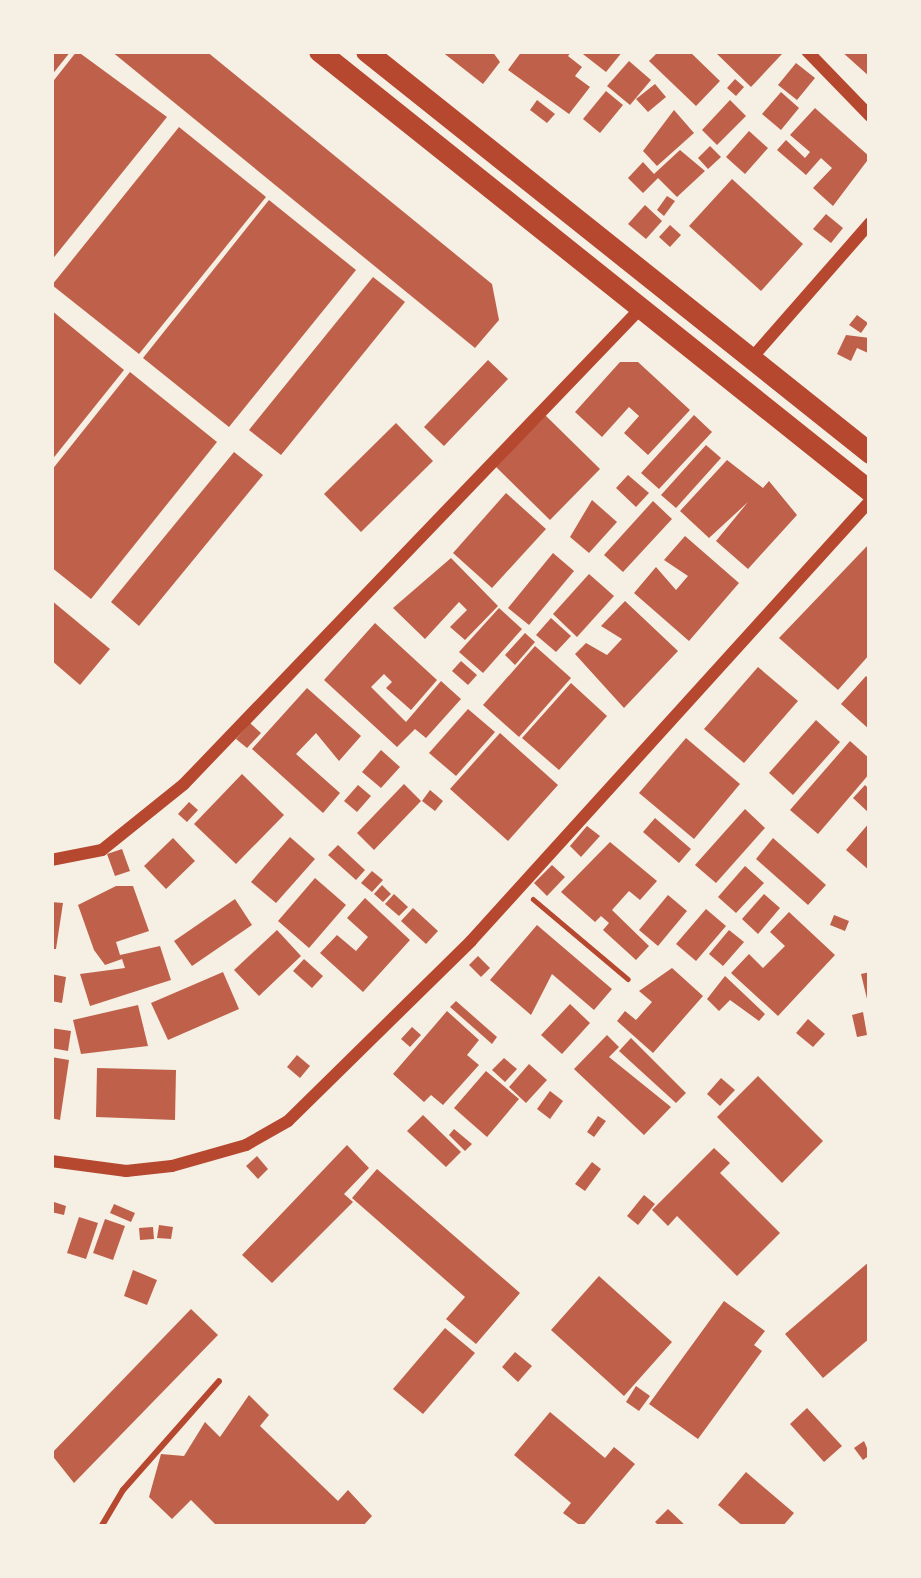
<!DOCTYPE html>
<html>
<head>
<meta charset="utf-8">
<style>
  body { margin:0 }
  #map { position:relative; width:921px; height:1578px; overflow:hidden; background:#f6efe4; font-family:Overpass,sans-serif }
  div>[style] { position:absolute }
  .building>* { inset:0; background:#bf614a }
  .path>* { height:4.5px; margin:-2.25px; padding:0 2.25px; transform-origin:2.25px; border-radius:2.25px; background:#b5482f }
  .service>* { height:6px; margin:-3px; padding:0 3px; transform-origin:3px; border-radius:3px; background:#b5482f }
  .minor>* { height:12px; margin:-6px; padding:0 6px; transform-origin:6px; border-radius:6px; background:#b5482f }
  .trunk>* { height:21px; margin:-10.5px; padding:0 10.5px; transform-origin:10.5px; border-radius:10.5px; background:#b5482f }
  span { translate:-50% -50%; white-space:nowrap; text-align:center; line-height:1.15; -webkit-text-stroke:10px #f6efe4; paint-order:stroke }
  .frame { position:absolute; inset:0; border:54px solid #f6efe4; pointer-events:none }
</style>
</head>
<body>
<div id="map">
  <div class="building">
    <div style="clip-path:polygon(51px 51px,71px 51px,51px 76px)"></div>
    <div style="clip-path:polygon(77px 51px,167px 117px,51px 261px,51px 84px)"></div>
    <div style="clip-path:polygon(111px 51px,206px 51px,492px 284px,499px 320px,475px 348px)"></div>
    <div style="clip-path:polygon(441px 51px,492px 51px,500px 62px,483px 84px)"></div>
    <div style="clip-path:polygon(522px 51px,572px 51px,568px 56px,582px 67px,575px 76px,590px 87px,569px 114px,508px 70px)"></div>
    <div style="clip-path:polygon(579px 51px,623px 51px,606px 72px)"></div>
    <div style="clip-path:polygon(659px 51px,689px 51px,720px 81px,696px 106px,649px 61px)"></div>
    <div style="clip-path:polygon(714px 51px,779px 51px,782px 54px,751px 87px)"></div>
    <div style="clip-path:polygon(841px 51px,870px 51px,870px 77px)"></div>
    <div style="clip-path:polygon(629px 61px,651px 80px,630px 105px,607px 86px)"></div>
    <div style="clip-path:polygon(796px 63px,815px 78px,797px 100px,778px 85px)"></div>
    <div style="clip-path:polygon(735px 79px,744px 87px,736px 96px,727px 88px)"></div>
    <div style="clip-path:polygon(655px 84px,666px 97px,648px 112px,636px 99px)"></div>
    <div style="clip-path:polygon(606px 91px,623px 105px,600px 133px,583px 119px)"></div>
    <div style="clip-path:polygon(781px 92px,799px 108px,781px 130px,762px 114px)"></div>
    <div style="clip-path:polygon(537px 100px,555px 114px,547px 123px,530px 110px)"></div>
    <div style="clip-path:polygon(730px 100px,746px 116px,717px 145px,702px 130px)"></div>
    <div style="clip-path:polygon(815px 108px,870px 157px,833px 206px,813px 188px,832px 168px,821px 158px,806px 175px,777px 150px,786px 140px,805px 158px,810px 152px,790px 135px)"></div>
    <div style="clip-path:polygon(674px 110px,694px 133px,657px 166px,643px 151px)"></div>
    <div style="clip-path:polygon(179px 127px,266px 197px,139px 354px,52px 285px)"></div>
    <div style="clip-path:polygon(749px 131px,768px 148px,745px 174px,726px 157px)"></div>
    <div style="clip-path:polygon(710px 146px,721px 157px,708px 169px,698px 158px)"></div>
    <div style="clip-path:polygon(680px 150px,705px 171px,677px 197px,658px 178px,643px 193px,628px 178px,643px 162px,654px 174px)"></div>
    <div style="clip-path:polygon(732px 179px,803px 244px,761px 291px,689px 226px)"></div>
    <div style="clip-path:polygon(667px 196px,675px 201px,664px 216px,657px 210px)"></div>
    <div style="clip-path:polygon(269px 200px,356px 270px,229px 427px,143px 358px)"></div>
    <div style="clip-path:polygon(645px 205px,662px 221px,646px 239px,628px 224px)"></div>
    <div style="clip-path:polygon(826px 214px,843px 228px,831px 243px,813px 229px)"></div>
    <div style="clip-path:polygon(670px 225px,681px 235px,670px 247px,659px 237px)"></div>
    <div style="clip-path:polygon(373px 277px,405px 302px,281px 455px,249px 430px)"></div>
    <div style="clip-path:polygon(51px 310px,124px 370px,51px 461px)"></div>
    <div style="clip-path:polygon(857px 315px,868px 323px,861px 333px,849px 325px)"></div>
    <div style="clip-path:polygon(846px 335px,870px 338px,868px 353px,857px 348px,851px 361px,837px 354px)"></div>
    <div style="clip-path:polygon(488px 360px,508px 379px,444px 446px,424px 427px)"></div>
    <div style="clip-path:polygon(620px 362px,638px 362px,690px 410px,648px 455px,624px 433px,639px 416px,629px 407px,602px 437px,575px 412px)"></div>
    <div style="clip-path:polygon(130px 372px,217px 442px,91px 599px,51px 567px,51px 471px)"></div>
    <div style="clip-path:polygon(544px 414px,600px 469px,550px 520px,494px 465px)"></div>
    <div style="clip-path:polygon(694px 415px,712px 432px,659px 489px,641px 473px)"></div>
    <div style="clip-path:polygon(396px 423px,433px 461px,361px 532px,324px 494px)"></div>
    <div style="clip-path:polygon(706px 445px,721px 458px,676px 508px,661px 495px)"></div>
    <div style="clip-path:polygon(234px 452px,263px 475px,139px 626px,111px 602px)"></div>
    <div style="clip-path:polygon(727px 460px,763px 488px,769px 481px,797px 515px,748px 569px,716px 541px,748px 502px,709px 538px,680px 511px)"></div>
    <div style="clip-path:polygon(628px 475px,649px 493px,636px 507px,616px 488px)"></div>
    <div style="clip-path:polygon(506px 493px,546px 529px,492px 588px,453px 553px)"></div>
    <div style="clip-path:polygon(592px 500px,617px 522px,589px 553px,570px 537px)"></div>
    <div style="clip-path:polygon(653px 501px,672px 519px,623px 572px,604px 555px)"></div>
    <div style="clip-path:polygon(685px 536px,739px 583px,689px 641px,634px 593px,656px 567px,676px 590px,688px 576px,664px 560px)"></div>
    <div style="clip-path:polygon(870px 543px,870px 654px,838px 690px,779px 638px)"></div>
    <div style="clip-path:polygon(553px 553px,574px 571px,529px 625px,508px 608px)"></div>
    <div style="clip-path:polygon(451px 558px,498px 606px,465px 640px,450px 627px,467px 610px,459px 602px,425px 639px,393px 608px)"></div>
    <div style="clip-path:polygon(589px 574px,614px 596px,577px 637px,553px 614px)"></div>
    <div style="clip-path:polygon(51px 600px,110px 649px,80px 685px,51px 660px)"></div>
    <div style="clip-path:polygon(625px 601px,678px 651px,624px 708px,575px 654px,586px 643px,607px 655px,622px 639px,601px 626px)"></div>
    <div style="clip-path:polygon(499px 608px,522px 629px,483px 673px,459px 652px)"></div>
    <div style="clip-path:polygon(551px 618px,571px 636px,556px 652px,536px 635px)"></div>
    <div style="clip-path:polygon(375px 623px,437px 680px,411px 710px,386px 688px,392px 682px,384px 674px,371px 687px,406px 722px,441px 681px,461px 699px,426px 738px,415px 729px,397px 747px,324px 680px)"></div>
    <div style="clip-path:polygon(525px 633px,535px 642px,515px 665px,505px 655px)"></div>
    <div style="clip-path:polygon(535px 646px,571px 678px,519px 737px,483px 705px)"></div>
    <div style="clip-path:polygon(461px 661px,477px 675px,468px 685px,452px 671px)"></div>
    <div style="clip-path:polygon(758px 667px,798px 701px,744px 763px,704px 729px)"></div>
    <div style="clip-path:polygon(866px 676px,870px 680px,870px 730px,841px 704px)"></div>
    <div style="clip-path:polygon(571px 683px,607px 716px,559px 770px,522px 738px)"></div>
    <div style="clip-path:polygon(307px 688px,361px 736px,339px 761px,316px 733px,296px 754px,340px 793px,323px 813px,252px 749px)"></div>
    <div style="clip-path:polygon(468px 709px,495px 732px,456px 776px,429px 753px)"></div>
    <div style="clip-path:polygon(816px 720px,840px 742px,793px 795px,769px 773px)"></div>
    <div style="clip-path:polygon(250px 723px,261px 733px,247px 748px,236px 739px)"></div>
    <div style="clip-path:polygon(500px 733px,558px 785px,508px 841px,450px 789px)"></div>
    <div style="clip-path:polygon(686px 738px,740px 784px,694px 839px,639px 793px)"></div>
    <div style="clip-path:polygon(850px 741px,870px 759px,870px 773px,818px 834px,790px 810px)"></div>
    <div style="clip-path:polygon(381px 750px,400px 767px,381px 788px,362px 772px)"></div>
    <div style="clip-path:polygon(242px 774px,284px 815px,236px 864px,194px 824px)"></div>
    <div style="clip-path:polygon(404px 784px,421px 801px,374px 850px,357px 833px)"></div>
    <div style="clip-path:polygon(358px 785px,371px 796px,357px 812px,344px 801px)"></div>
    <div style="clip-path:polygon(865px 785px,870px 790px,870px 814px,853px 798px)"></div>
    <div style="clip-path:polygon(430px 790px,443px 801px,435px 811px,422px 801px)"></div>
    <div style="clip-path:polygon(189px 802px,198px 810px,187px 822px,178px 814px)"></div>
    <div style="clip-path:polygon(745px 809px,765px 828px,716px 883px,695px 865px)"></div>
    <div style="clip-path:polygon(655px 818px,691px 849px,679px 863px,643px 832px)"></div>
    <div style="clip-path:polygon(870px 822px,870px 871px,846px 850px)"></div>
    <div style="clip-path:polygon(587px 826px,600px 836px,581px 857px,570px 846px)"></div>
    <div style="clip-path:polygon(290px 837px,315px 859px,276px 903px,251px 882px)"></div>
    <div style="clip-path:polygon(173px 838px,195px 861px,166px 889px,144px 866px)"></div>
    <div style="clip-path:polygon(773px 838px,826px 885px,808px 905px,756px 859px)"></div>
    <div style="clip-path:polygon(610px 842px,657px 881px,640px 900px,629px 891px,612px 910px,649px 946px,636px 960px,603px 930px,609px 923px,601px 916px,595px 922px,561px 892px)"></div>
    <div style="clip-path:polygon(338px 845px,365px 870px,356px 880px,328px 855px)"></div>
    <div style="clip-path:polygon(122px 849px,130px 871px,115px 876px,107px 854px)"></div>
    <div style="clip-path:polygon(552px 865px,565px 877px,547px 896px,534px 883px)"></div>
    <div style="clip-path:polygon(745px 866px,764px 883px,736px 913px,718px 897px)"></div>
    <div style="clip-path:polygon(372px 871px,383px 880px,372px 892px,361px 883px)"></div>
    <div style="clip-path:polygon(315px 878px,346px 905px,309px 948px,278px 921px)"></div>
    <div style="clip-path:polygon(382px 885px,391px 894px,383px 902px,374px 894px)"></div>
    <div style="clip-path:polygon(116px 886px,133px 886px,149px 931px,116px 942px,120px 955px,160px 946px,171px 980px,90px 1006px,80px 974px,125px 968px,122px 959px,105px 965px,94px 950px,78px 905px)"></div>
    <div style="clip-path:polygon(394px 894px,408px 907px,399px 916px,385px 904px)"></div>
    <div style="clip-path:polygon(764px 894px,780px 908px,758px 934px,742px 919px)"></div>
    <div style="clip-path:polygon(668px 895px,687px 911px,658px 946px,639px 930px)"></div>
    <div style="clip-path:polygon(365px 898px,410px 940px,363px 992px,320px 953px,337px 935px,356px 951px,368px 937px,347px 918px)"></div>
    <div style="clip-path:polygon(235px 899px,252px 925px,192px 966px,174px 941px)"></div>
    <div style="clip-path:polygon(51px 902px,63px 903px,56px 949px,51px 949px)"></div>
    <div style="clip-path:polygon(413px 908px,438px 931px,426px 944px,401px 921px)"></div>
    <div style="clip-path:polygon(706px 909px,726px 926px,696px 961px,676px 944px)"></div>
    <div style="clip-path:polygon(789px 912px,835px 955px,778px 1016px,731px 973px,749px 954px,763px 968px,785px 946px,770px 932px)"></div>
    <div style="clip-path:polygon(834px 915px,849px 921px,845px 931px,830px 925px)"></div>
    <div style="clip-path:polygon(537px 925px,612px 989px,594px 1010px,552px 974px,531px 1015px,490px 980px)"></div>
    <div style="clip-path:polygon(277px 930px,301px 956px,259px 996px,234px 970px)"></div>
    <div style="clip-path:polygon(729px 930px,744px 942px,723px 966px,709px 954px)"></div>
    <div style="clip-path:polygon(478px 956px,490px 968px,481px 977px,469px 965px)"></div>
    <div style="clip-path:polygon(304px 959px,323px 976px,312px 988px,293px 971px)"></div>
    <div style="clip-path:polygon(672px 968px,703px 996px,653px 1053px,617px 1021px,625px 1011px,636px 1020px,652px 1002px,639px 991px)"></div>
    <div style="clip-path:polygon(223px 972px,239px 1009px,168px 1040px,151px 1003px)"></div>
    <div style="clip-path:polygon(870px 972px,870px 1003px,868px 1003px,861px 974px)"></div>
    <div style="clip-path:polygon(51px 974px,66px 977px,62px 1003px,51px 1001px)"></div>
    <div style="clip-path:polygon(725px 976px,765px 1014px,759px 1021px,730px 1000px,719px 1011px,707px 999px)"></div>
    <div style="clip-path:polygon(456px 1001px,497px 1037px,492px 1044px,450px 1007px)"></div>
    <div style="clip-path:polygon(570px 1004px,590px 1023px,562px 1054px,541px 1035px)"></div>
    <div style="clip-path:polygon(138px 1005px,148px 1046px,81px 1054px,73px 1020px)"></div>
    <div style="clip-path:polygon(447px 1011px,479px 1040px,467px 1055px,479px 1065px,443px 1105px,431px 1095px,424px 1102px,393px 1074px)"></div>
    <div style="clip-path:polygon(863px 1012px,867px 1035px,857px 1037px,852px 1015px)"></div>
    <div style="clip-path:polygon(808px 1019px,825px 1034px,813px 1047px,796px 1033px)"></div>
    <div style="clip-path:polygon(412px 1027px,421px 1035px,410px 1047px,401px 1039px)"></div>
    <div style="clip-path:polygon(51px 1028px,71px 1031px,68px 1051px,51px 1048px)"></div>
    <div style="clip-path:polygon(607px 1035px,619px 1047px,609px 1057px,671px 1107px,644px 1135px,574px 1069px)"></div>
    <div style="clip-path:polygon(631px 1038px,686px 1093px,676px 1103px,619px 1051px)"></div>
    <div style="clip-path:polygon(297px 1055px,310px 1066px,300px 1078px,287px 1067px)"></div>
    <div style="clip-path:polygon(51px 1057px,69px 1060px,60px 1120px,51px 1118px)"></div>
    <div style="clip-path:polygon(504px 1058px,517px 1069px,505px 1082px,492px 1070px)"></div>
    <div style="clip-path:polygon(529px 1064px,547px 1080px,526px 1103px,509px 1087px)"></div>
    <div style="clip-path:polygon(97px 1068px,176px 1070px,175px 1120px,96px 1117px)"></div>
    <div style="clip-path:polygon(486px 1071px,519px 1099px,487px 1137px,454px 1108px)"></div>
    <div style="clip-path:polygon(758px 1076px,823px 1141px,782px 1183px,717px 1117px)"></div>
    <div style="clip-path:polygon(721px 1078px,735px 1090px,720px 1106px,707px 1094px)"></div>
    <div style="clip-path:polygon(550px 1091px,563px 1101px,550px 1119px,537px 1109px)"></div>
    <div style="clip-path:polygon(423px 1115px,461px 1152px,446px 1167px,407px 1131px)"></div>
    <div style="clip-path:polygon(598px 1116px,606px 1121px,594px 1137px,587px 1132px)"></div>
    <div style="clip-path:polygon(454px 1129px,472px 1144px,465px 1151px,449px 1135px)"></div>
    <div style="clip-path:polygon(347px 1145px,369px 1168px,344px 1194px,353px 1202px,272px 1283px,242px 1255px)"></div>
    <div style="clip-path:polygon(714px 1148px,730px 1163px,720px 1173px,780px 1233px,737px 1276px,677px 1216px,668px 1226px,652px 1210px)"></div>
    <div style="clip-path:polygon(257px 1156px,268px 1169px,258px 1179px,246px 1166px)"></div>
    <div style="clip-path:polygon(592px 1162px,601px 1169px,585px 1191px,575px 1184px)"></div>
    <div style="clip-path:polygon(377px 1169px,520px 1293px,476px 1344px,446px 1319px,465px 1297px,352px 1198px)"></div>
    <div style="clip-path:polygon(644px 1195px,655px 1204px,638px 1225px,627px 1216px)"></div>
    <div style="clip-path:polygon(51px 1201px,66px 1206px,64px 1215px,51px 1212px)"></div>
    <div style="clip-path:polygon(114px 1204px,135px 1213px,131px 1222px,110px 1213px)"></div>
    <div style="clip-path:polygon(79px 1217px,98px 1223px,86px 1259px,67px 1253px)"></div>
    <div style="clip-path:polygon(105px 1219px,125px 1226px,113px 1260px,93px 1253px)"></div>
    <div style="clip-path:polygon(159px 1225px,173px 1227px,171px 1239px,157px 1238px)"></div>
    <div style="clip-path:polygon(153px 1227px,154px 1239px,140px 1240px,139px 1228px)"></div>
    <div style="clip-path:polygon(870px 1261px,870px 1338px,823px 1378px,785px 1334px)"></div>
    <div style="clip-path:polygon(133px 1270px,157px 1280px,147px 1305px,124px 1296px)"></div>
    <div style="clip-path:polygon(599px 1276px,672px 1342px,624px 1396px,551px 1330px)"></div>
    <div style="clip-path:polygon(724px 1301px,765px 1331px,754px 1345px,762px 1351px,698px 1439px,649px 1404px)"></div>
    <div style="clip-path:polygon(191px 1309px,218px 1335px,74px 1483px,51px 1454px)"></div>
    <div style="clip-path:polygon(445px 1328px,475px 1353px,423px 1414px,393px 1389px)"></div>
    <div style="clip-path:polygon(515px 1352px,532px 1366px,518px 1382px,502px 1367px)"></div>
    <div style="clip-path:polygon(636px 1386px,650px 1396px,639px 1411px,626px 1402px)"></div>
    <div style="clip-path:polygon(249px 1395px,269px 1415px,260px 1426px,338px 1501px,348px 1490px,372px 1516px,362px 1527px,218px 1527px,191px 1500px,172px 1519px,149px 1497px,161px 1454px,184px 1456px,205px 1422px,220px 1437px)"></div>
    <div style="clip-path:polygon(807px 1408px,842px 1446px,824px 1462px,790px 1424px)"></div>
    <div style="clip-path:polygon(550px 1412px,605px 1458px,614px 1447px,635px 1464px,582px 1527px,563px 1513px,571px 1503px,514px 1455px)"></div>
    <div style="clip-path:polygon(864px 1441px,870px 1455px,863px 1460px,854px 1448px)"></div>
    <div style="clip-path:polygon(746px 1472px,794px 1513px,782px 1527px,744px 1527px,718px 1505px)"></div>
    <div style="clip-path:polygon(668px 1509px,687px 1527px,660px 1527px,655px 1522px)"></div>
  </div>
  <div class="path">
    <div style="left:533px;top:899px;width:124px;rotate:40.1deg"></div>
  </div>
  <div class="service">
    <div style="left:101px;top:1527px;width:43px;rotate:-59.3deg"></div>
    <div style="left:123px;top:1490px;width:145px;rotate:-48.6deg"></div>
  </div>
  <div class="minor">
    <div style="left:807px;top:51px;width:91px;rotate:45.9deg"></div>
    <div style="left:751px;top:359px;width:181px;rotate:-48.8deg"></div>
    <div style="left:51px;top:860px;width:52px;rotate:-11.1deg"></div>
    <div style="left:102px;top:850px;width:105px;rotate:-38.8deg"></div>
    <div style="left:184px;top:784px;width:656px;rotate:-46.17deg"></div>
    <div style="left:51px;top:1161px;width:76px;rotate:7.6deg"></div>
    <div style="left:126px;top:1171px;width:46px;rotate:-6.2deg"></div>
    <div style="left:172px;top:1166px;width:77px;rotate:-15.8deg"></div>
    <div style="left:246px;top:1145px;width:48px;rotate:-29.7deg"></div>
    <div style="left:288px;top:1121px;width:257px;rotate:-44.5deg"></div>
    <div style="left:471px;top:941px;width:594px;rotate:-47.8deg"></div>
  </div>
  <div class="trunk">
    <div style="left:319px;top:51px;width:705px;rotate:38.61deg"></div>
    <div style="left:366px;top:51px;width:645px;rotate:38.58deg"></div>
  </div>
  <div class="frame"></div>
</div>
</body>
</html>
